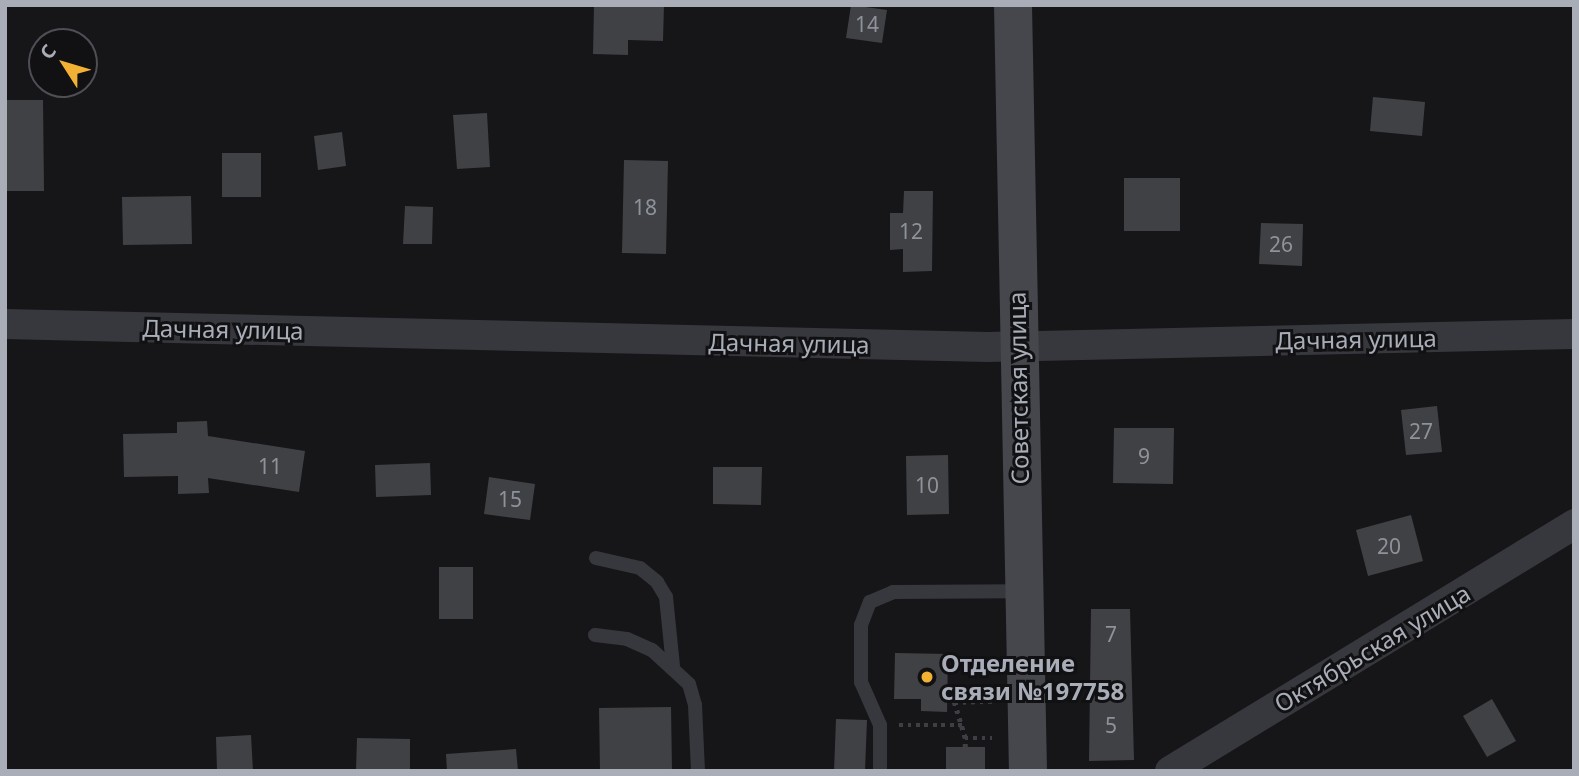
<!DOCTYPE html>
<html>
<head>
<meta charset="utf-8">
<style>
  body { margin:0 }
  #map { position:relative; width:1579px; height:776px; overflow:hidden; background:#161618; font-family:"Noto Sans",sans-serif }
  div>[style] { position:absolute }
  .building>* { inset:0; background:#404145 }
  .path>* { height:4.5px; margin-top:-2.25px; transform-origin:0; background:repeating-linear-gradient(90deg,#3d3f44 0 3.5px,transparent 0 8.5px) }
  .lane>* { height:14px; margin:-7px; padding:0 7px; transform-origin:7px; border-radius:7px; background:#37383d }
  .street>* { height:30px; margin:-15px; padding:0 15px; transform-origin:15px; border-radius:15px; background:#37383d }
  .secondary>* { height:38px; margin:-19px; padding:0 19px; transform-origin:19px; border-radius:19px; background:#45474d }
  .dots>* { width:19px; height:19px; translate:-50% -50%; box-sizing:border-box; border:4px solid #111113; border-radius:50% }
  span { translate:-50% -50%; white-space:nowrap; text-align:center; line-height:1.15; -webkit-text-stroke:6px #111113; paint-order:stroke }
  .number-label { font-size:21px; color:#8e929b }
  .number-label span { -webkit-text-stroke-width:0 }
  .street-label { font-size:24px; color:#a8adb8 }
  .poi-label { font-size:24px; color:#a8adb8; font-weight:700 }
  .left { translate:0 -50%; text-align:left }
  .frame { position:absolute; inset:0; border:7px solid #a8adb8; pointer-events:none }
  .north { position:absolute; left:28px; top:28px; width:70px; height:70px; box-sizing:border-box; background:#111113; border:2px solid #4d4f55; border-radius:50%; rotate:307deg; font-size:19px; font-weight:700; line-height:28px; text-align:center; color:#a8adb8 }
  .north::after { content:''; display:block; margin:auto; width:24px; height:32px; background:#f2b134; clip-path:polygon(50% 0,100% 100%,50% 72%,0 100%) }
</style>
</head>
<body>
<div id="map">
  <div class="building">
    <div style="clip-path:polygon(594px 5px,664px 5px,663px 41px,628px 40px,628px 55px,593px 54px)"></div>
    <div style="clip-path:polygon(851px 5px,887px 10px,882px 43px,846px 38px)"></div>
    <div style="clip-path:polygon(1373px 97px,1425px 102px,1422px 136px,1370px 131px)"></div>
    <div style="clip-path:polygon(5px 100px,43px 100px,44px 191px,5px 191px)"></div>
    <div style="clip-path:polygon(487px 113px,490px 167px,457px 169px,453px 115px)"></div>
    <div style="clip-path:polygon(342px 132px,346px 166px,318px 170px,314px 136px)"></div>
    <div style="clip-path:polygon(222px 153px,261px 153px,261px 197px,222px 197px)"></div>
    <div style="clip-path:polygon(624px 160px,668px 161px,666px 254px,622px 253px)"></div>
    <div style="clip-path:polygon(1124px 178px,1180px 178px,1180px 231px,1124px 231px)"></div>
    <div style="clip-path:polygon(904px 191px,933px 191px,932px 271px,903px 272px,903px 249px,890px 250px,890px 213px,903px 213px)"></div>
    <div style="clip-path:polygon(191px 196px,192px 244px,123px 245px,122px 197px)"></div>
    <div style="clip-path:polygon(405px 206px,433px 207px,432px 244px,403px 244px)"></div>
    <div style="clip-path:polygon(1261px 223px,1303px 224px,1302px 266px,1259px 264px)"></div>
    <div style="clip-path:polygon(1437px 406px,1442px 452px,1406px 455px,1401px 410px)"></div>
    <div style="clip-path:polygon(207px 421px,208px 436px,305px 451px,299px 492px,208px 478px,209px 493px,178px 494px,178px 476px,124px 477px,123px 434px,177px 433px,177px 422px)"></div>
    <div style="clip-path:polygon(1114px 428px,1174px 428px,1173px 484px,1113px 483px)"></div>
    <div style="clip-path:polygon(948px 455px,949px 514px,907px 515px,906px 456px)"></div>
    <div style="clip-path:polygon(430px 463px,431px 495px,376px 497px,375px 465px)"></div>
    <div style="clip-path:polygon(713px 467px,762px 467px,761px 505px,713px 504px)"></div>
    <div style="clip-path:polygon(489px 477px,535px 484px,530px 520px,484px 514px)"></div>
    <div style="clip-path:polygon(1411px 515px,1423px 561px,1368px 576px,1356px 530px)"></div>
    <div style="clip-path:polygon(439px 567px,473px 567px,473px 619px,439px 619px)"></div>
    <div style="clip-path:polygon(1091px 609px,1130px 609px,1134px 760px,1089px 761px)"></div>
    <div style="clip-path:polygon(895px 653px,948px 654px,947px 712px,921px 711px,921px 699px,894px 699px)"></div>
    <div style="clip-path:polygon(1492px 699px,1516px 741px,1487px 757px,1463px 716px)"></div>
    <div style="clip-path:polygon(671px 707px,672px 771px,600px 771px,599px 708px)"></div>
    <div style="clip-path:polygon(836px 719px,867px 720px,865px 771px,834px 771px)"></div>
    <div style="clip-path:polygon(251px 735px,253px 771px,217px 771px,216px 737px)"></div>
    <div style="clip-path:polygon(357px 738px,410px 739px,410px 771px,356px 771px)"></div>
    <div style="clip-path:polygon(946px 747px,985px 747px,985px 771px,946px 771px)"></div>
    <div style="clip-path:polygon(516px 749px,518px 771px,447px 771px,446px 754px)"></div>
  </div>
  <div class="path">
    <div style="left:899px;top:725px;width:63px"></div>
    <div style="left:965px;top:738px;width:38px;rotate:-107deg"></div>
    <div style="left:954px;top:702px;width:38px;rotate:-2deg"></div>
    <div style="left:965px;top:747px;width:9px;rotate:-90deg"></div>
    <div style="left:965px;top:738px;width:27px"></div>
  </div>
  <div class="lane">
    <div style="left:596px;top:558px;width:45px;rotate:12.8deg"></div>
    <div style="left:640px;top:568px;width:22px;rotate:39deg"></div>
    <div style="left:657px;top:582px;width:17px;rotate:59deg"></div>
    <div style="left:666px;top:597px;width:69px;rotate:84.2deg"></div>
    <div style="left:595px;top:635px;width:32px;rotate:7deg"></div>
    <div style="left:627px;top:639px;width:27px;rotate:24deg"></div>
    <div style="left:652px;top:650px;width:50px;rotate:42.6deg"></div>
    <div style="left:689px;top:684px;width:22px;rotate:74deg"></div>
    <div style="left:695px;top:705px;width:66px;rotate:87.4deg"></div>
    <div style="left:880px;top:771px;width:46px;rotate:-90deg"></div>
    <div style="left:880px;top:725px;width:47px;rotate:-113.8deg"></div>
    <div style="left:861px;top:682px;width:57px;rotate:-90deg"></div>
    <div style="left:861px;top:625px;width:25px;rotate:-69deg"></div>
    <div style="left:870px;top:602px;width:25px;rotate:-23deg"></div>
    <div style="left:893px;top:592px;width:130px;rotate:-0.4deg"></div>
  </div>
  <div class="street">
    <div style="left:5px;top:324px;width:983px;rotate:1.34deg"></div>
    <div style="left:988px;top:347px;width:586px;rotate:-1.27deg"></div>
    <div style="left:1170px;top:771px;width:474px;rotate:-31.4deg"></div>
  </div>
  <div class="secondary">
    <div style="left:1013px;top:5px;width:766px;rotate:88.88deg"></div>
  </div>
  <div class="dots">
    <div style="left:927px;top:677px;background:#f2b134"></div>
  </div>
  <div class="number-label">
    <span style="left:867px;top:24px">14</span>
    <span style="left:645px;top:207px">18</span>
    <span style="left:911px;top:231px">12</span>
    <span style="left:1281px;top:244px">26</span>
    <span style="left:1421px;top:431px">27</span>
    <span style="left:1144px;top:456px">9</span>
    <span style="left:270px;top:466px">11</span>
    <span style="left:927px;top:485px">10</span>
    <span style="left:510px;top:499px">15</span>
    <span style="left:1389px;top:546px">20</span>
    <span style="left:1111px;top:634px">7</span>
    <span style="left:1111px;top:725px">5</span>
  </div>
  <div class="street-label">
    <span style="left:223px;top:329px;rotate:1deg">Дачная улица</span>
    <span style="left:1356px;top:339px;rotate:-1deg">Дачная улица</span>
    <span style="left:789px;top:343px;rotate:1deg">Дачная улица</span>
    <span style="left:1018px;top:388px;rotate:-91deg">Советская улица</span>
    <span style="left:1372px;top:648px;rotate:-31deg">Октябрьская улица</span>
  </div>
  <div class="poi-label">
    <span class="left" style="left:941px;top:677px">Отделение<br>связи №197758</span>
  </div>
  <div class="frame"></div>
  <div class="north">С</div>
</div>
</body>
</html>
